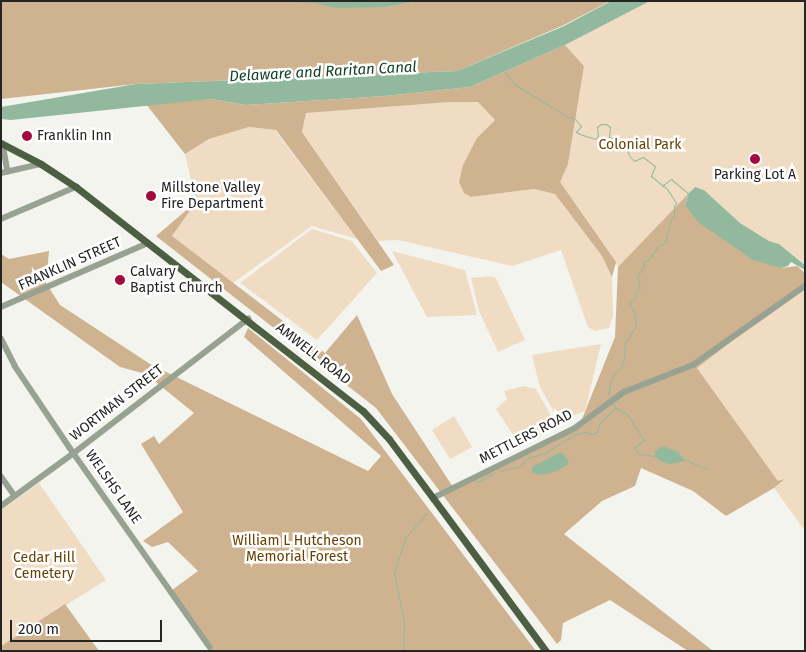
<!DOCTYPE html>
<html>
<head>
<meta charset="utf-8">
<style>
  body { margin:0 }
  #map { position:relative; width:806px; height:652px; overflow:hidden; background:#f3f4ee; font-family:"Fira Sans",sans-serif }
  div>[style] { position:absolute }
  .green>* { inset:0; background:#f0dcc3 }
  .forest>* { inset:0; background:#cfb390 }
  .water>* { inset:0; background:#92b99e }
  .stream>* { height:1px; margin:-0.5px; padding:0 0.5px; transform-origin:0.5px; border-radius:0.5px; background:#92b99e }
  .minor>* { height:5.5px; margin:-2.75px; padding:0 2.75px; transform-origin:2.75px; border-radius:2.75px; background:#98a292 }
  .major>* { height:7px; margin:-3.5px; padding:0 3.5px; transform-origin:3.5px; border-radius:3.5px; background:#4d5f43 }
  .dots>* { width:14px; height:14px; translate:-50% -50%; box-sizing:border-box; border:2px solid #fff; border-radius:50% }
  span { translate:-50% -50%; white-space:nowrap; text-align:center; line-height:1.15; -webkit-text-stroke:5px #fff; paint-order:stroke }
  .poi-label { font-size:14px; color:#252524 }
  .left { translate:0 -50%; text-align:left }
  .park-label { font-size:14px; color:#674100 }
  .street-label { font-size:14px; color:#252524 }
  .water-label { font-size:15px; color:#134227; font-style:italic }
  .frame { position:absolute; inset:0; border:2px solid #252524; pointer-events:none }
  .scale { position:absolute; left:10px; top:620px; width:152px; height:22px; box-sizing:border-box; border:2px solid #252524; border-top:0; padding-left:6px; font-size:15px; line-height:18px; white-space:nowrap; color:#252524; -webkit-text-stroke:4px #fff; paint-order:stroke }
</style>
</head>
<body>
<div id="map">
  <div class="green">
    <div style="clip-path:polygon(650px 1px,805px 1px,805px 264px,779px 244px,769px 241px,740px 223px,704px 190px,695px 187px,618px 267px,554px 183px,568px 164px,584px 66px,565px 45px)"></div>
    <div style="clip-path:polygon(451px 102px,478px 102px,495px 120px,486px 129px,471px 197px,534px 189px,555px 194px,602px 256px,612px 277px,613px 316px,609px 328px,595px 331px,588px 327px,561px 250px,512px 266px,398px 240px,378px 241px,302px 132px,306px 113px)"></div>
    <div style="clip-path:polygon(249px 127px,275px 130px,357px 239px,312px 226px,233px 283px,171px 236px,196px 202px,185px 154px,209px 139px)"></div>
    <div style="clip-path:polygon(312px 229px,352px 241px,377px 273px,317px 340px,240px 283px)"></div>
    <div style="clip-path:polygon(392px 251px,465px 270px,477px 315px,427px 317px)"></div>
    <div style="clip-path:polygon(491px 276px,496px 278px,525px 340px,498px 352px,479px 311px,471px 278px)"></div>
    <div style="clip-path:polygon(805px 285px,805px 531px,774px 488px,784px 480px,778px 481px,697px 368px)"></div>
    <div style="clip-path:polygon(601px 344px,585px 411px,559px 421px,540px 387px,532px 355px)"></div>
    <div style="clip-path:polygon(523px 386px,536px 389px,557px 427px,520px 445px,496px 409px,507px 399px,504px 391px)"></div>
    <div style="clip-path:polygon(454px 416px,472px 447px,450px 459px,432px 430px)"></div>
    <div style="clip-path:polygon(39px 483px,106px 580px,1px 646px,1px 510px)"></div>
  </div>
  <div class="forest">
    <div style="clip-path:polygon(1px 1px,331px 1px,387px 7px,420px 1px,610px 1px,564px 25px,457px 71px,136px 84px,1px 99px)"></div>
    <div style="clip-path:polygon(565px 45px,584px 66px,568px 164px,560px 182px,616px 262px,612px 277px,602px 256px,555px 194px,534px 189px,471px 197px,464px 193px,459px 182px,463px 165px,477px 138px,495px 120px,478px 102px,451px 102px,306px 113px,302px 132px,394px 265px,381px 271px,276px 130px,249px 127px,209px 139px,185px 154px,146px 104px,211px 99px,246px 105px,385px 96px,470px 87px)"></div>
    <div style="clip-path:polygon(689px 193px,685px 205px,781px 268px,797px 266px,805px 273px,805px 285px,697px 368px,778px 481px,785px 479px,774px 488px,726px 516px,693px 491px,641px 468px,635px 486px,602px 501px,564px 534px,713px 651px,688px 651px,610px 600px,563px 623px,561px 640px,557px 644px,376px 408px,156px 236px,196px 202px,172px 236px,325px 353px,357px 315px,392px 394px,453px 487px,580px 424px,615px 337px,618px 267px)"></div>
    <div style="clip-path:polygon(49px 251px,46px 283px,60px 305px,150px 364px,368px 471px,381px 456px,244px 337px,248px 328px,361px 419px,536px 651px,210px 651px,168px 593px,198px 571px,168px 542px,152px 547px,143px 541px,183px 512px,141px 444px,154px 436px,159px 444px,194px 413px,146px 374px,120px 367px,1px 282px,1px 254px,9px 259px)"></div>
    <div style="clip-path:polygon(65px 604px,99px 651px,1px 651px,1px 646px)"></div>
  </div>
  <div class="water">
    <div style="clip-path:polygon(249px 1px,420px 1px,387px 7px,335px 8px,315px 3px)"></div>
    <div style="clip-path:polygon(611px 1px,650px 1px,565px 45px,470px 87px,385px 96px,246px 105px,211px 99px,11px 120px,1px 119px,1px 107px,136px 84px,457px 71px,564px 26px)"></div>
    <div style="clip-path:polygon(695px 187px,704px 190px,740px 223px,769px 241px,779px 244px,805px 265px,805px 270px,791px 262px,788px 266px,781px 268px,753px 260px,698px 222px,685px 205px,689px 193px)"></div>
    <div style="clip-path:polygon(663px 446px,678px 452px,685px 461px,670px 464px,660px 461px,655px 456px,655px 451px)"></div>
    <div style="clip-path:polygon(561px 452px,569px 461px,567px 465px,557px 471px,542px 475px,532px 473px,532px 467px)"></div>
  </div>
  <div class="stream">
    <div style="left:505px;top:72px;width:15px;rotate:53deg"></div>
    <div style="left:514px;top:84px;width:63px;rotate:31.4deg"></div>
    <div style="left:568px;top:117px;width:6px;rotate:9deg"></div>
    <div style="left:574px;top:118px;width:11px;rotate:49deg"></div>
    <div style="left:581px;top:126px;width:8px;rotate:130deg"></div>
    <div style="left:576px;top:132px;width:4px;rotate:27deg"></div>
    <div style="left:580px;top:134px;width:16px;rotate:18deg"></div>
    <div style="left:595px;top:139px;width:4px;rotate:-45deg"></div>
    <div style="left:598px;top:136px;width:9px;rotate:-96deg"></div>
    <div style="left:597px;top:127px;width:5px;rotate:-37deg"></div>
    <div style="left:601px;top:124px;width:5px"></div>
    <div style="left:606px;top:124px;width:5px;rotate:37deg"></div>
    <div style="left:610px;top:127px;width:10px;rotate:96deg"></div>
    <div style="left:609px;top:137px;width:16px;rotate:22deg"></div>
    <div style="left:624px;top:143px;width:15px;rotate:67deg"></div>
    <div style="left:630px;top:157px;width:6px;rotate:45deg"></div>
    <div style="left:634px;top:161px;width:10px;rotate:-24deg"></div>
    <div style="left:643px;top:157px;width:15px;rotate:37deg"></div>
    <div style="left:655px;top:166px;width:11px;rotate:112deg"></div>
    <div style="left:651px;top:176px;width:21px;rotate:39deg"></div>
    <div style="left:667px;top:189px;width:17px;rotate:57deg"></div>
    <div style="left:676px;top:203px;width:4px;rotate:124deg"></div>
    <div style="left:674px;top:206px;width:10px;rotate:90deg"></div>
    <div style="left:674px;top:216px;width:4px;rotate:135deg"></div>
    <div style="left:671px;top:219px;width:25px;rotate:104deg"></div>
    <div style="left:665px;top:243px;width:8px;rotate:157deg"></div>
    <div style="left:658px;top:246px;width:17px;rotate:123deg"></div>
    <div style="left:649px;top:260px;width:6px;rotate:162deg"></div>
    <div style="left:643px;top:262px;width:5px;rotate:79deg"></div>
    <div style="left:644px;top:267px;width:11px;rotate:128deg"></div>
    <div style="left:637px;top:276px;width:12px;rotate:76deg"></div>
    <div style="left:640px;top:288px;width:7px;rotate:135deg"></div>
    <div style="left:635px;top:293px;width:5px;rotate:90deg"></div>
    <div style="left:635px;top:298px;width:8px;rotate:135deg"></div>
    <div style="left:629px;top:304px;width:12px;rotate:59deg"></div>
    <div style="left:635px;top:314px;width:11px;rotate:85deg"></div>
    <div style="left:636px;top:325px;width:23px;rotate:119deg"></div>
    <div style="left:625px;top:345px;width:14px;rotate:94deg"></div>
    <div style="left:624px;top:359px;width:9px;rotate:108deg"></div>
    <div style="left:621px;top:368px;width:13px;rotate:135deg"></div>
    <div style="left:612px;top:377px;width:18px;rotate:103deg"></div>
    <div style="left:662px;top:186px;width:11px;rotate:-38deg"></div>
    <div style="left:671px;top:179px;width:25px;rotate:40deg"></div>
    <div style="left:616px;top:408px;width:13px;rotate:29deg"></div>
    <div style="left:627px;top:414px;width:31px;rotate:57deg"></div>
    <div style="left:644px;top:440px;width:13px;rotate:141deg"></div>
    <div style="left:634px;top:448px;width:8px;rotate:50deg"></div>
    <div style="left:639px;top:454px;width:16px;rotate:7deg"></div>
    <div style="left:683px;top:459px;width:26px;rotate:23deg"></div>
    <div style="left:500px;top:471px;width:18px;rotate:-13deg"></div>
    <div style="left:518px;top:467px;width:13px;rotate:-42deg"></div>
    <div style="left:528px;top:458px;width:18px;rotate:-16deg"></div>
    <div style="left:545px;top:453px;width:36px;rotate:-32deg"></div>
    <div style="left:576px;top:434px;width:9px;rotate:-13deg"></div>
    <div style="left:585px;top:432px;width:8px;rotate:14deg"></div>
    <div style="left:593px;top:434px;width:4px;rotate:-27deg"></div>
    <div style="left:597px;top:432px;width:10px;rotate:-73deg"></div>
    <div style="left:600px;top:422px;width:21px;rotate:-41deg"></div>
    <div style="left:616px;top:408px;width:5px;rotate:-127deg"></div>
    <div style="left:477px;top:482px;width:19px;rotate:-28deg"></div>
    <div style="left:403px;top:651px;width:30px;rotate:-88deg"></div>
    <div style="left:404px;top:621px;width:48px;rotate:-102deg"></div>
    <div style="left:394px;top:574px;width:38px;rotate:-73deg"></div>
    <div style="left:405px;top:538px;width:32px;rotate:-49deg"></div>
  </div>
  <div class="minor">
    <div style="left:3px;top:144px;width:28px;rotate:80deg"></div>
    <div style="left:1px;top:173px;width:41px;rotate:-12.7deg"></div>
    <div style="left:1px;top:219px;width:82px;rotate:-23.1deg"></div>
    <div style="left:1px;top:307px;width:160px;rotate:-23.5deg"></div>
    <div style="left:1px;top:338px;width:31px;rotate:63deg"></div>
    <div style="left:15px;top:366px;width:99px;rotate:56.1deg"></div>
    <div style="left:70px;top:448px;width:243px;rotate:54.9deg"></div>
    <div style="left:1px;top:476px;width:24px;rotate:55deg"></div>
    <div style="left:433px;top:498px;width:158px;rotate:-26.2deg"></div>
    <div style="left:575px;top:428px;width:61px;rotate:-36.3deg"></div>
    <div style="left:624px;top:392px;width:74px;rotate:-21.4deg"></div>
    <div style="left:693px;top:365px;width:137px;rotate:-35.2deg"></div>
    <div style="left:1px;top:506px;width:90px;rotate:-36deg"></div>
    <div style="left:74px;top:453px;width:220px;rotate:-37.6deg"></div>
  </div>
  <div class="major">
    <div style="left:1px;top:143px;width:45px;rotate:27.7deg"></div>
    <div style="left:41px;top:164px;width:42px;rotate:33.3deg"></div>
    <div style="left:76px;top:187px;width:364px;rotate:38deg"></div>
    <div style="left:363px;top:411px;width:38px;rotate:47deg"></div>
    <div style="left:389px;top:439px;width:74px;rotate:53.3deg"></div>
    <div style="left:433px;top:498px;width:190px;rotate:53.6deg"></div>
  </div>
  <div class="dots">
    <div style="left:27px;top:136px;background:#a40940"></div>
    <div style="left:755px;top:159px;background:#a40940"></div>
    <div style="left:151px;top:196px;background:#a40940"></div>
    <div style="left:120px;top:280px;background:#a40940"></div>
  </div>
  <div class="poi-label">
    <span class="left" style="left:37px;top:136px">Franklin Inn</span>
    <span style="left:755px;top:175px">Parking Lot A</span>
    <span class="left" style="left:161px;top:196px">Millstone Valley<br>Fire Department</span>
    <span class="left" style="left:130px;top:280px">Calvary<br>Baptist Church</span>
  </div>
  <div class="park-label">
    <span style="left:640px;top:145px">Colonial Park</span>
    <span style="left:297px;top:549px">William L Hutcheson<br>Memorial Forest</span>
    <span style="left:44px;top:566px">Cedar Hill<br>Cemetery</span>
  </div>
  <div class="street-label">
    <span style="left:70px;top:264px;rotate:-24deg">FRANKLIN STREET</span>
    <span style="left:313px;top:354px;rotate:38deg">AMWELL ROAD</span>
    <span style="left:117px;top:403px;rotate:-38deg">WORTMAN STREET</span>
    <span style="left:526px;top:437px;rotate:-27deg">METTLERS ROAD</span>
    <span style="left:113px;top:487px;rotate:55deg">WELSHS LANE</span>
  </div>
  <div class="water-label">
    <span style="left:323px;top:72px;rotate:-3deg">Delaware and Raritan Canal</span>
  </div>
  <div class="frame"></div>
  <div class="scale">200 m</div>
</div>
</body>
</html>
